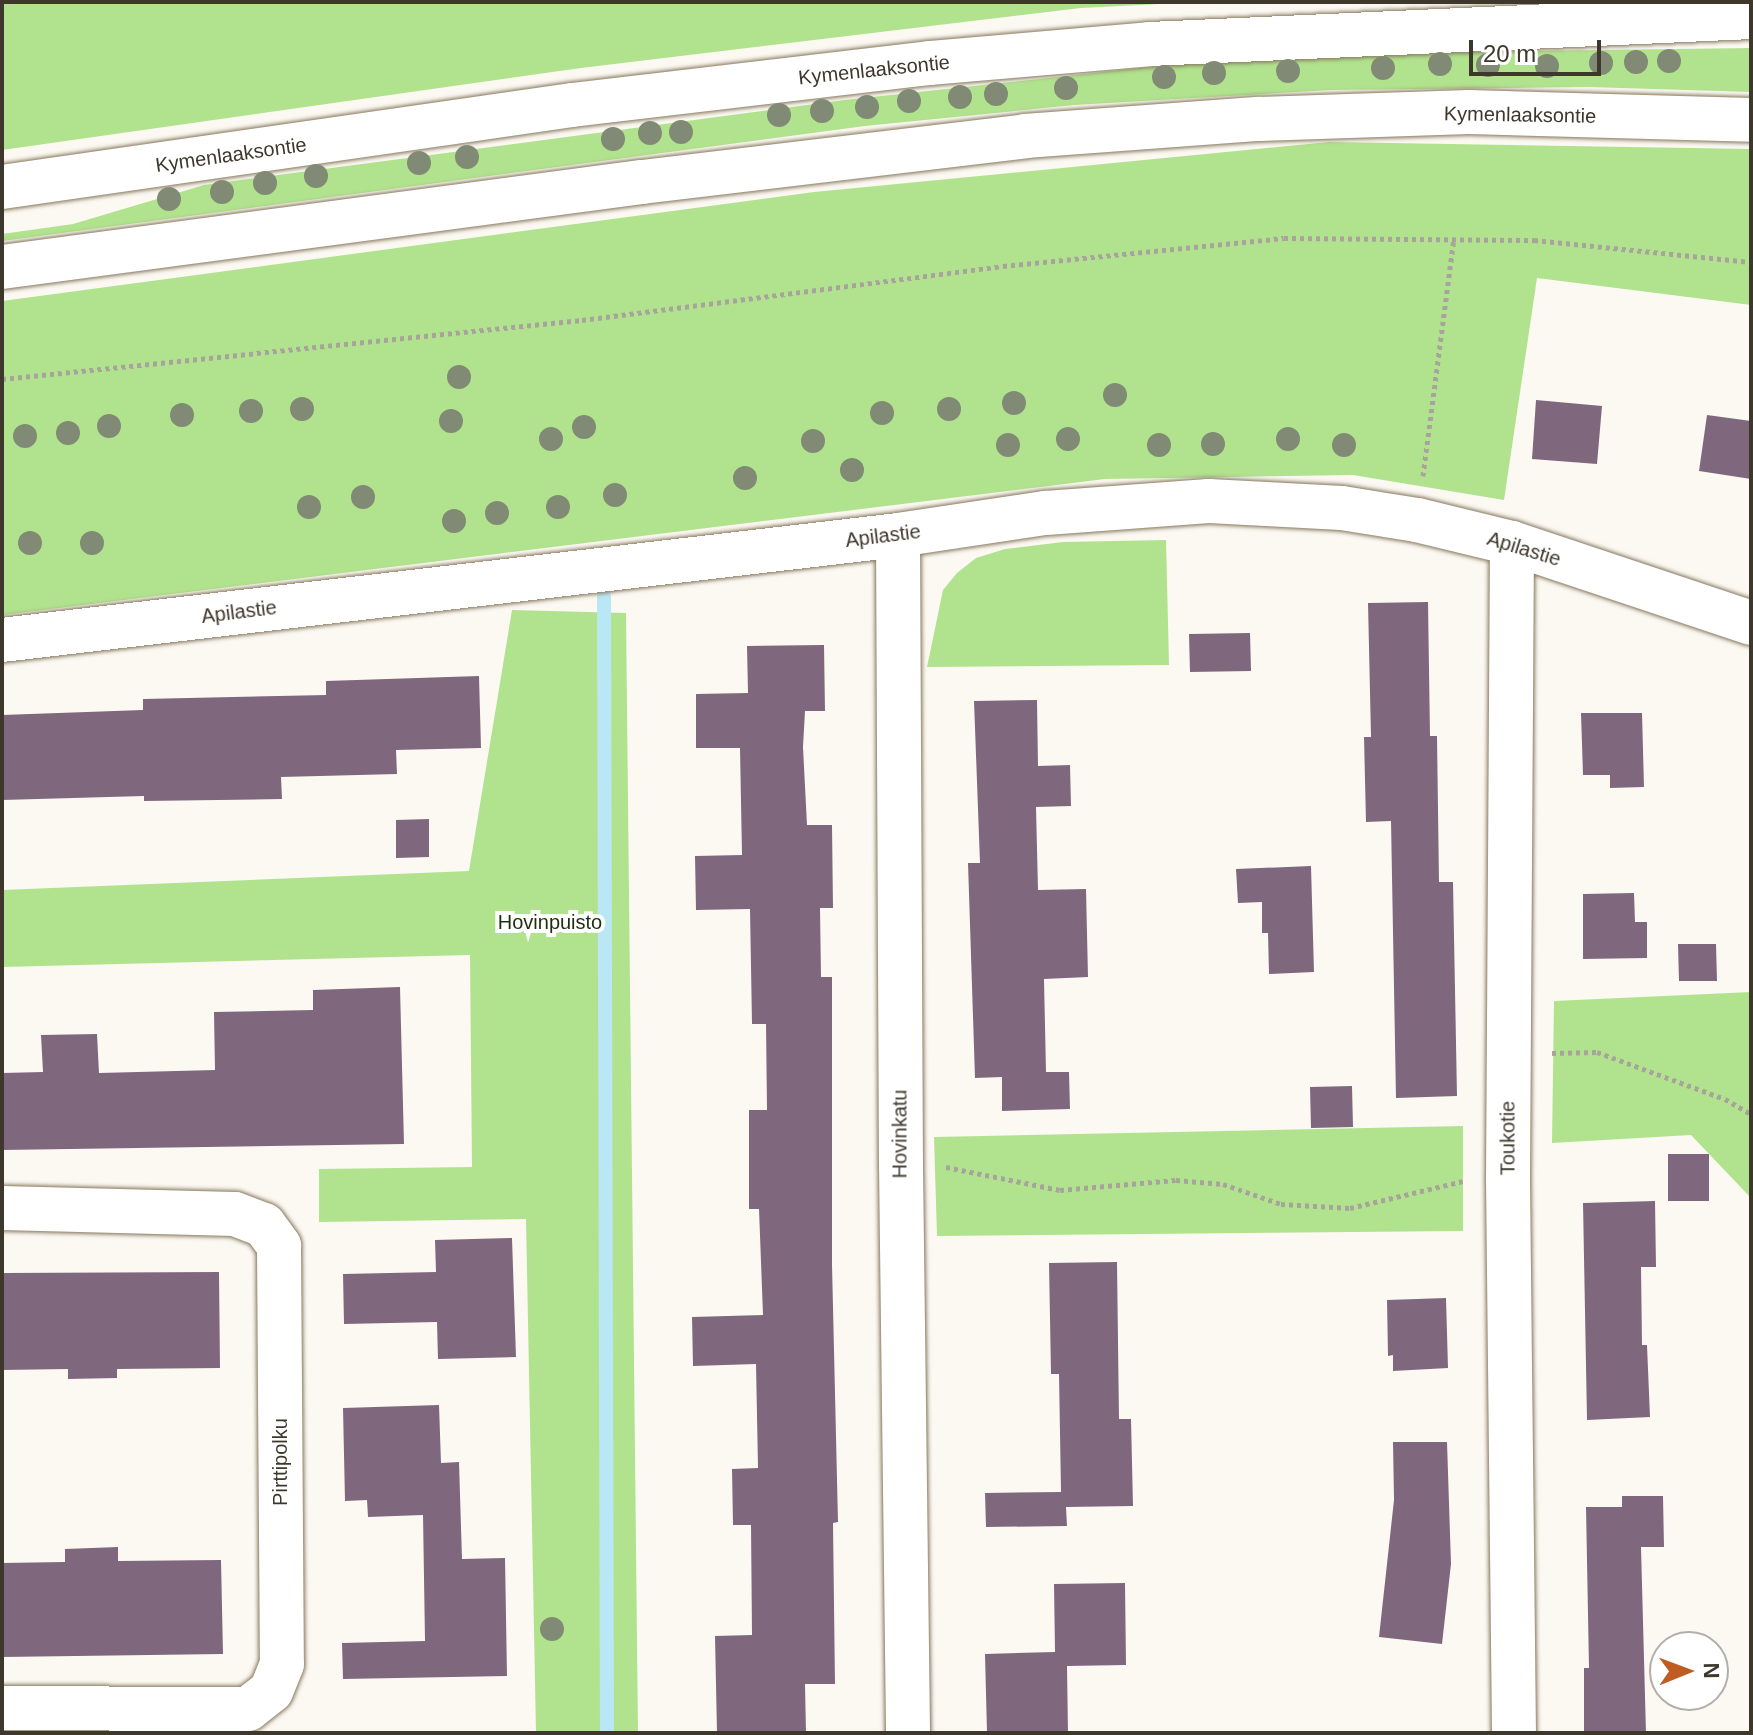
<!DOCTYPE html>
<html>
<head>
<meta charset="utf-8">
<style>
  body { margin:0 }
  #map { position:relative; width:1753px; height:1735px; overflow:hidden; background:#fcf9f3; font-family:Helvetica,sans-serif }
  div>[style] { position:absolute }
  .green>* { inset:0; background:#b1e38e }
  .stream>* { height:14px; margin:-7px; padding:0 7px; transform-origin:7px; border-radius:7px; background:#bae7f5 }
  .building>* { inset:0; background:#7f687e }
  .path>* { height:5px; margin-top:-2.5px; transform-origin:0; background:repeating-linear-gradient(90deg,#a8a49b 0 4px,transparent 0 8px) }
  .roads { filter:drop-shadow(0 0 2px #86785d) drop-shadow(0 0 2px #86785d) }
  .minor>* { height:44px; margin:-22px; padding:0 22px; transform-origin:22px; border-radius:22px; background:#fff }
  .secondary>* { height:44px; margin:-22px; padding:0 22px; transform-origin:22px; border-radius:22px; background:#fff }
  .trees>* { width:24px; height:24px; margin:-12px; border-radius:50%; background:#818a74 }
  span { translate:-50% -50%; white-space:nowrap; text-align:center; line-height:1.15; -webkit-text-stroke:8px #fff; paint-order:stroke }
  .street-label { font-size:20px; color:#3e382c }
  .park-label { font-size:20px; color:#1d300d }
  .frame { position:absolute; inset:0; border:4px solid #3e382c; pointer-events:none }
  .north { position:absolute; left:1649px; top:1631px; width:80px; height:80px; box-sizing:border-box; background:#fff; border:2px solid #b2afab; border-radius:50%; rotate:89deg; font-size:22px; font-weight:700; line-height:32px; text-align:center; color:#3e382c }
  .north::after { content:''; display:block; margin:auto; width:28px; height:36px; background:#bf5c24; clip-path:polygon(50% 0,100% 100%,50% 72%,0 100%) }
  .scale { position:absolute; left:1469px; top:40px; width:132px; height:36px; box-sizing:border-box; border:4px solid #3e382c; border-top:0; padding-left:10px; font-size:24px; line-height:28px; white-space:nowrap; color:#3e382c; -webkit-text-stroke:6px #fff; paint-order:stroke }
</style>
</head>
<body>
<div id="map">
  <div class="green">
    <div style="clip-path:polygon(2px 2px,1199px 2px,1081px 8px,581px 68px,2px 150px)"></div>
    <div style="clip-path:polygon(1751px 48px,1751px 92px,1589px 87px,1331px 90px,1074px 105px,865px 126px,2px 241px,2px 234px,73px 224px,204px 185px,845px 100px,1195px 62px,1448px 52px)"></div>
    <div style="clip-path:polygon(1329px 142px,1751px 149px,1751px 305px,1537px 278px,1504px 500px,1353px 475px,1105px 479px,2px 615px,2px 301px,814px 192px)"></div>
    <div style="clip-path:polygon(1166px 540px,1169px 665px,927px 667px,943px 590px,957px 573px,976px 558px,1005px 549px,1063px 542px)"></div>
    <div style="clip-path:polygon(512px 610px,626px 613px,638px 1733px,536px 1733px,526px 1219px,319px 1222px,319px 1169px,472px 1167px,470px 955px,2px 967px,2px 890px,469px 871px)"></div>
    <div style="clip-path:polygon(1751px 992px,1751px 1198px,1691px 1135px,1552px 1143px,1554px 1001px)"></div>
    <div style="clip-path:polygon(1463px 1126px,1463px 1231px,937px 1236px,934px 1137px)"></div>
  </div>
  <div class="stream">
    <div style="left:604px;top:596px;width:1137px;rotate:89.85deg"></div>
  </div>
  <div class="building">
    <div style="clip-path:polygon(1536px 400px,1602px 406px,1597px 464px,1532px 459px)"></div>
    <div style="clip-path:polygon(1707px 415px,1751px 421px,1751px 479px,1699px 471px)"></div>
    <div style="clip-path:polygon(1428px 602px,1430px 736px,1437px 736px,1439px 882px,1453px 882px,1457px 1096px,1396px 1098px,1391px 821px,1366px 822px,1364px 737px,1371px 737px,1368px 603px)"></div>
    <div style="clip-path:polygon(1250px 633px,1251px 671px,1190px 672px,1189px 634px)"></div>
    <div style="clip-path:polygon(824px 645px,825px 711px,805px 711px,803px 747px,807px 825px,832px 825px,833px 908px,820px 908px,821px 977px,832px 977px,832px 1264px,838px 1522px,833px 1523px,835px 1684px,805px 1684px,806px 1733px,717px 1733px,715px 1636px,752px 1635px,751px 1525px,733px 1525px,732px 1469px,758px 1468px,756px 1364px,693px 1366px,692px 1317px,763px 1315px,759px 1209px,749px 1209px,749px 1110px,767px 1110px,766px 1024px,752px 1024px,750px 909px,696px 910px,695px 856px,742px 855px,740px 748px,696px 748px,696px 694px,748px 693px,747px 646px)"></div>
    <div style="clip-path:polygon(479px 676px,481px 748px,396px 750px,397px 774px,281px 777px,282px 799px,144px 801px,144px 796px,2px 800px,2px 715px,143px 710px,143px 699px,326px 695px,326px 681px)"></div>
    <div style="clip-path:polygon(1037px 700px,1038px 766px,1070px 765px,1071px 806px,1036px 807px,1038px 890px,1086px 889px,1088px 977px,1044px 979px,1046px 1072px,1069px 1072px,1070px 1109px,1002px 1111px,1002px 1077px,975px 1078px,968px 863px,980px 863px,974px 701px)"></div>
    <div style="clip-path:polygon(1581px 713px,1642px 713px,1644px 787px,1610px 788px,1610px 775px,1583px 775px)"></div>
    <div style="clip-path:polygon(429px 819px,429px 857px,396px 858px,396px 820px)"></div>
    <div style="clip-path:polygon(1311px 866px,1314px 972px,1269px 974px,1268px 933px,1262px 933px,1262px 902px,1238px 903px,1236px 869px)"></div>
    <div style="clip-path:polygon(1634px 893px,1635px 922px,1647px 922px,1647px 958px,1583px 959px,1583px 894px)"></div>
    <div style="clip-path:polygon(1678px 944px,1716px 944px,1717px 981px,1679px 981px)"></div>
    <div style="clip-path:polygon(400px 987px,404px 1144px,2px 1150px,2px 1073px,43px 1072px,41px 1035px,97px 1034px,99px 1073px,215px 1070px,214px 1012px,313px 1010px,313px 990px)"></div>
    <div style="clip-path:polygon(1352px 1086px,1353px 1127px,1311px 1128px,1310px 1087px)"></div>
    <div style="clip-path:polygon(1668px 1154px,1709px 1154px,1709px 1201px,1668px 1201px)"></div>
    <div style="clip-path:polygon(1655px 1201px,1656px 1267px,1641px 1267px,1642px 1345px,1647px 1345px,1650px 1417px,1587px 1420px,1583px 1203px)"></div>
    <div style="clip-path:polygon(512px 1238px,516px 1357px,438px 1359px,437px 1322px,344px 1324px,343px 1274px,436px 1272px,435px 1240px)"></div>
    <div style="clip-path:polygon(1117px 1262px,1119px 1419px,1131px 1419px,1133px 1506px,1066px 1507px,1067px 1526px,986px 1527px,985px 1493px,1061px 1492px,1059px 1374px,1051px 1374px,1049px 1263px)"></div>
    <div style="clip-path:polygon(219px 1272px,220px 1368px,117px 1369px,117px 1378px,68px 1379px,68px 1369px,2px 1370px,2px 1273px)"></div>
    <div style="clip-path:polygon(1446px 1298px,1448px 1368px,1393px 1371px,1393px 1355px,1388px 1356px,1387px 1300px)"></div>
    <div style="clip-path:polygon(439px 1405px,441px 1463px,459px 1462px,462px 1559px,505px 1558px,507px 1676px,343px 1679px,342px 1643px,425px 1641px,423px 1515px,368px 1517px,367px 1500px,345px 1501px,343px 1408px)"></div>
    <div style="clip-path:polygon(1393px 1442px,1447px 1442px,1451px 1564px,1442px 1644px,1379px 1637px,1394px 1500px)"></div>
    <div style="clip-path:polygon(1622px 1496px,1663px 1496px,1664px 1547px,1641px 1547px,1646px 1733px,1584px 1733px,1584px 1668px,1589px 1668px,1586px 1507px,1622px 1507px)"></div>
    <div style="clip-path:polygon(118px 1547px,118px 1561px,221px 1560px,223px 1654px,2px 1657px,2px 1563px,65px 1562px,65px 1549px)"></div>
    <div style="clip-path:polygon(1125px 1583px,1126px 1665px,1067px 1666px,1068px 1733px,987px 1733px,985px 1654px,1055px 1652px,1054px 1584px)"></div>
  </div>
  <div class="path">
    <div style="left:2px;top:379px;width:583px;rotate:-5.81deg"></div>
    <div style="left:582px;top:320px;width:424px;rotate:-7.3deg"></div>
    <div style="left:1003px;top:266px;width:282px;rotate:-5.7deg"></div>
    <div style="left:1284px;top:238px;width:250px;rotate:0.5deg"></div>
    <div style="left:1534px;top:240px;width:218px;rotate:5.8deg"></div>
    <div style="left:1423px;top:476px;width:240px;rotate:-82.6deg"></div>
    <div style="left:1552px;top:1053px;width:45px;rotate:-1.3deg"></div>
    <div style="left:1597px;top:1052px;width:136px;rotate:20.2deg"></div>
    <div style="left:1725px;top:1099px;width:30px;rotate:30deg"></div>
    <div style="left:946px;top:1167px;width:116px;rotate:11.4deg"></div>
    <div style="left:1060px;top:1190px;width:116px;rotate:-4.9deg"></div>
    <div style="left:1176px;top:1180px;width:47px;rotate:4.9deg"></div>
    <div style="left:1223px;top:1184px;width:61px;rotate:19deg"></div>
    <div style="left:1281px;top:1204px;width:69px;rotate:3.3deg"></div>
    <div style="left:1350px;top:1208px;width:116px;rotate:-13.4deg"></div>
  </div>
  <div class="roads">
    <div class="minor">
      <div style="left:898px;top:535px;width:630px;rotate:89.73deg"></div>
      <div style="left:901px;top:1165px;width:568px;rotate:89.29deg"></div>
      <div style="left:1512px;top:543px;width:637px;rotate:90.36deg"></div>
      <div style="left:1508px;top:1180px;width:553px;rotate:89.38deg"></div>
      <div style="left:2px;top:640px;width:902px;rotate:-6.68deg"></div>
      <div style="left:898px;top:535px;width:150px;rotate:-8.5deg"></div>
      <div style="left:1046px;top:513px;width:163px;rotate:-4.2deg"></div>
      <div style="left:1209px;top:501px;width:133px;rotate:3deg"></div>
      <div style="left:1342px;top:508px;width:76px;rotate:9.1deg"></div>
      <div style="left:1417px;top:520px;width:98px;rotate:13.6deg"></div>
      <div style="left:1512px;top:543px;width:252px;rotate:18.5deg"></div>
      <div style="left:2px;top:1208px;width:233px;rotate:1.5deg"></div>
      <div style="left:235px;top:1214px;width:31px;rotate:21deg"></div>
      <div style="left:264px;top:1225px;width:26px;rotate:54deg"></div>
      <div style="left:279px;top:1246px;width:418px;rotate:89.6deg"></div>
      <div style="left:282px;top:1664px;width:29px;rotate:112deg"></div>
      <div style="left:271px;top:1691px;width:29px;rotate:142deg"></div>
      <div style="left:248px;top:1709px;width:246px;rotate:-179.8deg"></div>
    </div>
    <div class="secondary">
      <div style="left:2px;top:187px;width:576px;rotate:-8.19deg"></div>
      <div style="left:572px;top:105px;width:360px;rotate:-6.7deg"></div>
      <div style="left:930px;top:63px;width:221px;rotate:-4.9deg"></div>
      <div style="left:1150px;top:44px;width:602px;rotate:-2.57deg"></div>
      <div style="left:2px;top:267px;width:646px;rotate:-7.57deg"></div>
      <div style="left:642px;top:182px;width:386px;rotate:-6.8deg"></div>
      <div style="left:1025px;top:136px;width:235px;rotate:-4.2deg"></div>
      <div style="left:1259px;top:119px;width:210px;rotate:-1.9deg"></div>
      <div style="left:1469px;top:112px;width:282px;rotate:1.6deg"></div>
    </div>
  </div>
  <div class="trees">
    <div style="left:1669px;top:61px"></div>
    <div style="left:1636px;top:62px"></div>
    <div style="left:1601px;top:63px"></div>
    <div style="left:1440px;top:64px"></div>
    <div style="left:1488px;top:65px"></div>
    <div style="left:1547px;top:66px"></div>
    <div style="left:1383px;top:68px"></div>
    <div style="left:1288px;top:71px"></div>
    <div style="left:1214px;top:73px"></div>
    <div style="left:1164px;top:77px"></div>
    <div style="left:1066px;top:88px"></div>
    <div style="left:996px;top:94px"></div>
    <div style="left:960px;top:97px"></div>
    <div style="left:909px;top:101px"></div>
    <div style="left:867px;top:107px"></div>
    <div style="left:822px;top:111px"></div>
    <div style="left:779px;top:115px"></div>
    <div style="left:681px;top:132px"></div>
    <div style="left:650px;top:133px"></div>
    <div style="left:613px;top:139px"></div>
    <div style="left:467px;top:157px"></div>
    <div style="left:419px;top:163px"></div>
    <div style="left:316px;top:176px"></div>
    <div style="left:265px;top:183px"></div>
    <div style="left:222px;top:192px"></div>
    <div style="left:169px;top:199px"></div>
    <div style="left:459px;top:377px"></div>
    <div style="left:1115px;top:395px"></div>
    <div style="left:1014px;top:403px"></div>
    <div style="left:302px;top:409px"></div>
    <div style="left:949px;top:409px"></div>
    <div style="left:251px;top:411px"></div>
    <div style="left:882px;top:413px"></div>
    <div style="left:182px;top:415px"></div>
    <div style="left:451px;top:421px"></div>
    <div style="left:109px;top:426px"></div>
    <div style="left:584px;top:427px"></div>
    <div style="left:68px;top:433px"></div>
    <div style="left:25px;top:436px"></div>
    <div style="left:551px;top:439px"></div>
    <div style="left:1068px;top:439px"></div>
    <div style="left:1288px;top:439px"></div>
    <div style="left:813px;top:441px"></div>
    <div style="left:1213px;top:444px"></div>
    <div style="left:1008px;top:445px"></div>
    <div style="left:1159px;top:445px"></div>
    <div style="left:1344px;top:445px"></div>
    <div style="left:852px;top:470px"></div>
    <div style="left:745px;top:478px"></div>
    <div style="left:615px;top:495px"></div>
    <div style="left:363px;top:497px"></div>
    <div style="left:309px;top:507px"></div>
    <div style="left:558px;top:507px"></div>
    <div style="left:497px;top:513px"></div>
    <div style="left:454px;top:521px"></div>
    <div style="left:30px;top:543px"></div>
    <div style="left:92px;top:543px"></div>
    <div style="left:552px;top:1629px"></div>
  </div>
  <div class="street-label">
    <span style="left:874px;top:70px;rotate:-6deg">Kymenlaaksontie</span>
    <span style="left:1520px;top:115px;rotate:1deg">Kymenlaaksontie</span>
    <span style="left:231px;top:155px;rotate:-8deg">Kymenlaaksontie</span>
    <span style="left:883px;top:536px;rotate:-7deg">Apilastie</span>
    <span style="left:1524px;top:549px;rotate:17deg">Apilastie</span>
    <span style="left:239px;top:612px;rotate:-7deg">Apilastie</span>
    <span style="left:900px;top:1134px;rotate:-90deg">Hovinkatu</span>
    <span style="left:1508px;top:1138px;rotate:-90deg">Toukotie</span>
    <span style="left:280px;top:1462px;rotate:-90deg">Pirttipolku</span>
  </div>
  <div class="park-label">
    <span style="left:550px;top:922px">Hovinpuisto</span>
  </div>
  <div class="frame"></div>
  <div class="north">N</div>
  <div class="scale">20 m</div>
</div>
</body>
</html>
